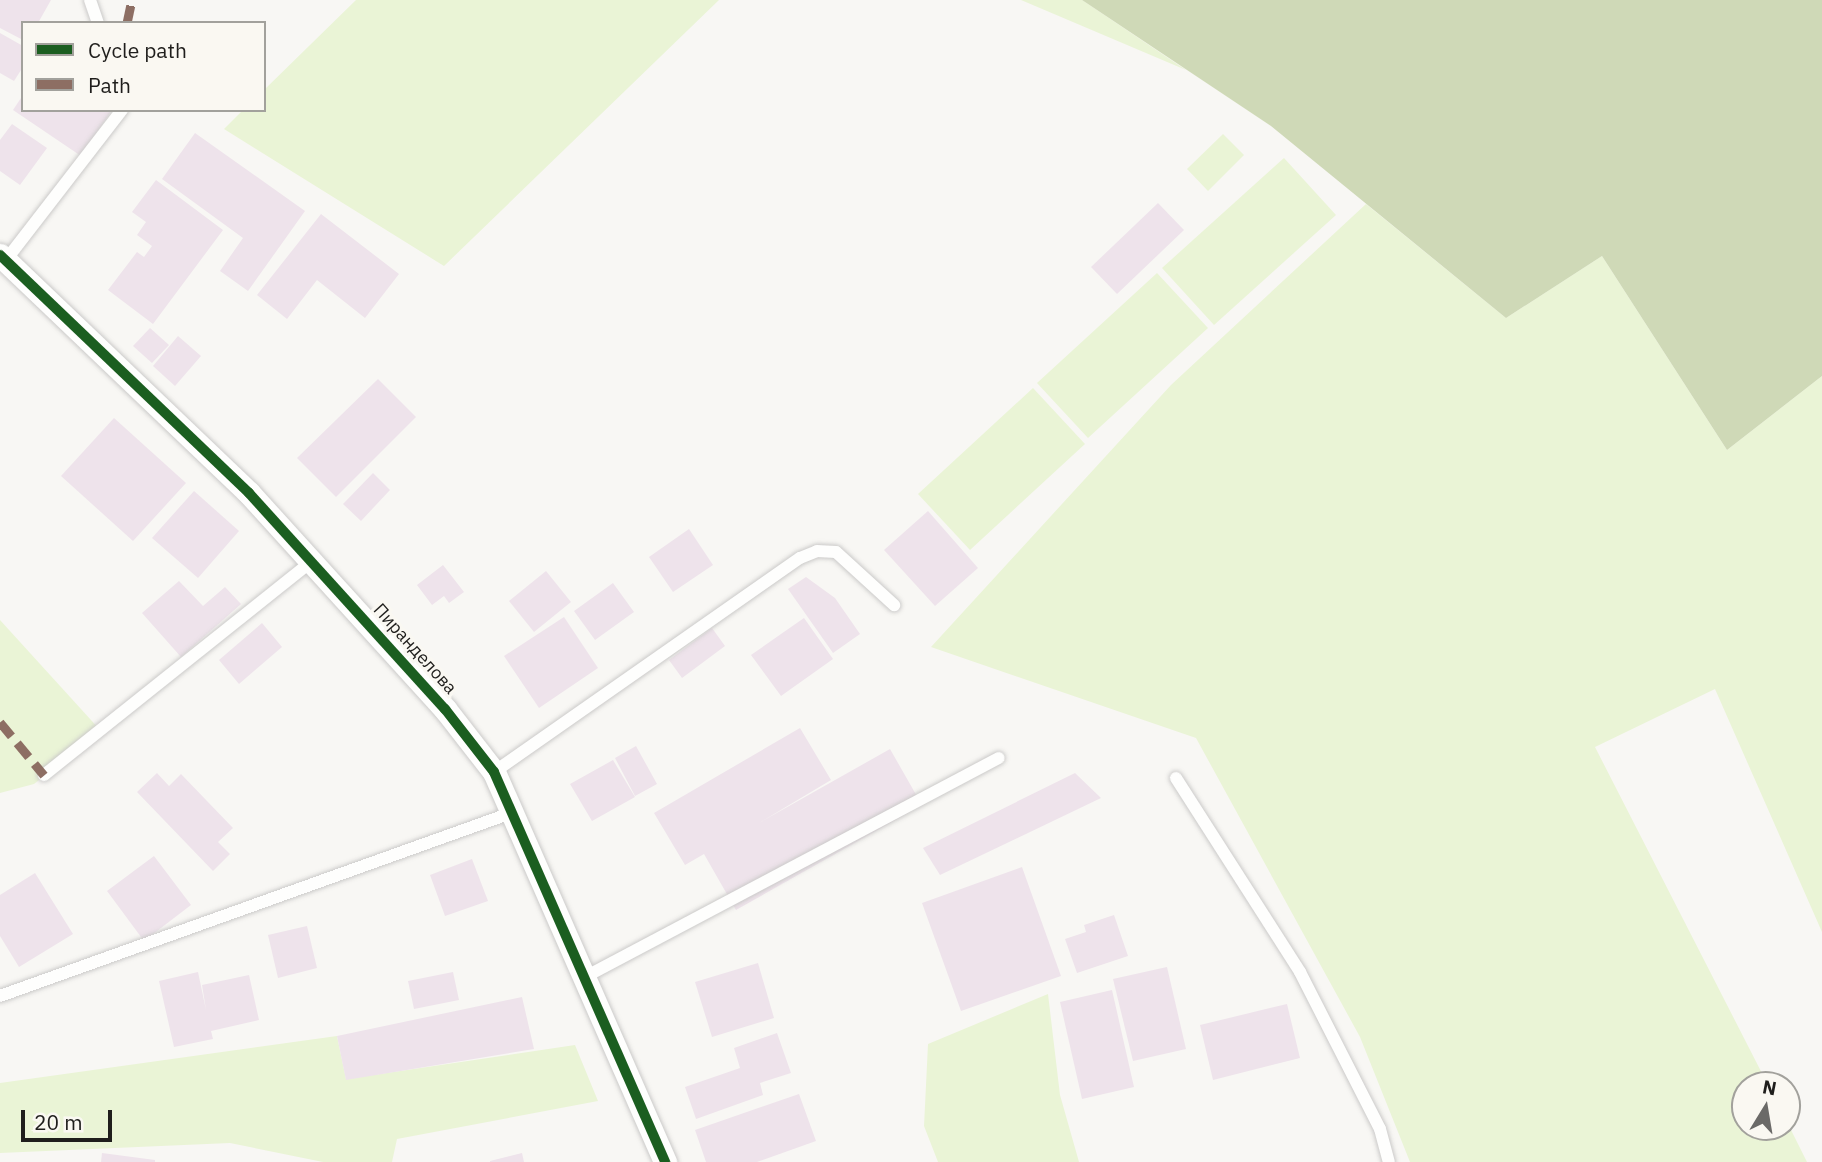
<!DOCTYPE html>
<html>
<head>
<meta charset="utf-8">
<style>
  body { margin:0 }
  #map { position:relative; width:1822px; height:1162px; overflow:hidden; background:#f8f7f4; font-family:"IBM Plex Sans",sans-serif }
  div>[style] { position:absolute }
  .green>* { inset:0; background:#eaf4d6 }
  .forest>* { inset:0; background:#cfd9b7 }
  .building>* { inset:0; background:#eee3eb }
  .roads { filter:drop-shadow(0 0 2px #cbcac9) drop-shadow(0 0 2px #cbcac9) }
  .lane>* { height:12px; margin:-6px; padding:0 6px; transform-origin:6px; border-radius:6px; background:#fefefd }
  .street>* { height:23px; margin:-11.5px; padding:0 11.5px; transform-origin:11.5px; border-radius:11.5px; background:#fefefd }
  .quiet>* { height:9px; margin-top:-4.5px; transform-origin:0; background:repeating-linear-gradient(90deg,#8d6e63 0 18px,transparent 0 27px) }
  .cycleway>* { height:10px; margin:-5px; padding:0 5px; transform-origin:5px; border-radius:5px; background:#1b5e20 }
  span { translate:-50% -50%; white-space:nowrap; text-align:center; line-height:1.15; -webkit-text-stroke:6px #faf8f2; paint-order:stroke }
  .street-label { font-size:18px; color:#1f1e1c }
  .legend { position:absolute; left:21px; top:21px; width:245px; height:91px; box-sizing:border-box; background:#faf8f2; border:2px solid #a2a19c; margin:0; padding:9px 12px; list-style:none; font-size:21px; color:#1f1e1c }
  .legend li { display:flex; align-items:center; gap:14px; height:35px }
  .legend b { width:35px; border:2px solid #a2a19c }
  .north { position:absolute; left:1731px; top:1071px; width:70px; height:70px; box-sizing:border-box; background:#faf8f2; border:2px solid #a2a19c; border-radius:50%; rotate:11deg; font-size:19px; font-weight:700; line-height:28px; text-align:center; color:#1f1e1c }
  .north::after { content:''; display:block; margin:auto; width:24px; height:32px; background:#6b6a68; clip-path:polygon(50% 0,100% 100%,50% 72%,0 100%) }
  .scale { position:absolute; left:21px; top:1110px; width:91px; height:32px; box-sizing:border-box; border:4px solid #1f1e1c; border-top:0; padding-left:9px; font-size:21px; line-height:24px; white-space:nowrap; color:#1f1e1c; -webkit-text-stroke:5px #faf8f2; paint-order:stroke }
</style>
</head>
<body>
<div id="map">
  <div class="green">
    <div style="clip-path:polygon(356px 0,719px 0,444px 266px,224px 129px,243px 110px,264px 110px,264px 90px)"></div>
    <div style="clip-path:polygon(1021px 0,1082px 0,1186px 70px)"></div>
    <div style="clip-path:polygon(1223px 134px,1244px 155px,1208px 191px,1187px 169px)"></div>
    <div style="clip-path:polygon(1284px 158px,1336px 215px,1214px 325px,1162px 268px)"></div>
    <div style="clip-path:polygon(1366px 204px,1506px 318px,1602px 256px,1727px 450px,1822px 376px,1822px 932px,1715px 689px,1595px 747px,1768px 1085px,1745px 1085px,1745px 1127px,1787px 1127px,1787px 1122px,1807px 1162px,1410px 1162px,1360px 1037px,1196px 738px,931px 647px,1171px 385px)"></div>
    <div style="clip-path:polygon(1157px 273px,1208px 328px,1088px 438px,1037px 383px)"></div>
    <div style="clip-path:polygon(1033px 388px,1085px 444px,970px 550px,918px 494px)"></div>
    <div style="clip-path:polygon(0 620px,101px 731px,34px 784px,0 793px)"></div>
    <div style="clip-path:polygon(1048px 994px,1060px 1095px,1079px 1162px,938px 1162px,924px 1126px,928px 1044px)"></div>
    <div style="clip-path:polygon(337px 1036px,346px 1079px,575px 1045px,598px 1101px,397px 1139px,392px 1162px,323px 1162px,230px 1143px,0 1153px,0 1083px)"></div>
  </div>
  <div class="forest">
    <div style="clip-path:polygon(1082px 0,1822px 0,1822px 376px,1727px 450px,1602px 256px,1506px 318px,1271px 126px)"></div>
  </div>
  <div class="building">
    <div style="clip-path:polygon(0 0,51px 0,38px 23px,23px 23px,23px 40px,0 28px)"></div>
    <div style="clip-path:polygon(0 33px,23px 46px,23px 67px,14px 81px,0 73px)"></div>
    <div style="clip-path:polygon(23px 95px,23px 110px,112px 110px,81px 156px,13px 110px)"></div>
    <div style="clip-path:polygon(12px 124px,47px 148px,20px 185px,0 171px,0 140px)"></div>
    <div style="clip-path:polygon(195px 133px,305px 211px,248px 291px,220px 271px,243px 238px,162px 179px)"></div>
    <div style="clip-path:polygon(156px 180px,223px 230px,153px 324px,108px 290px,137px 252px,144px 257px,152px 246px,137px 235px,146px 222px,132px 212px)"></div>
    <div style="clip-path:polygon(1158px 203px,1184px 230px,1117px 294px,1091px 267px)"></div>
    <div style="clip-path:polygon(321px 214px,399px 274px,365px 318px,317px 280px,287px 319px,257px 295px)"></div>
    <div style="clip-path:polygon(150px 328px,169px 345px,152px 363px,133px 346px)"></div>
    <div style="clip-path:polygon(178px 336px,201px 356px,175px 386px,153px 366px)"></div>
    <div style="clip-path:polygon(378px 379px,416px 417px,336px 497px,297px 458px)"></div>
    <div style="clip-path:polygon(114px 418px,186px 483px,133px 541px,61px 476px)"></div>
    <div style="clip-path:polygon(373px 473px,390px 490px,361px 521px,343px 504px)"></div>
    <div style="clip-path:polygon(194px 491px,239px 531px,198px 578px,152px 538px)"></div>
    <div style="clip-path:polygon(928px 511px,978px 568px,935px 606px,884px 550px)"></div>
    <div style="clip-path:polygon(689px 529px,713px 565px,673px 592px,649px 557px)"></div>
    <div style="clip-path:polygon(443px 565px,464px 592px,449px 603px,444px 596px,432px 605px,417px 585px)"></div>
    <div style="clip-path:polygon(546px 571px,571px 602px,534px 632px,509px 601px)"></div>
    <div style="clip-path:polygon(806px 577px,835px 598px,860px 634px,833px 653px,788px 589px)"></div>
    <div style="clip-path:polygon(179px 581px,203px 606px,225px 587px,241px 604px,181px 657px,142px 613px)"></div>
    <div style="clip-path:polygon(613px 583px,634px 612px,595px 640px,574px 611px)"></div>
    <div style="clip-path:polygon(564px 617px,598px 668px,539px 708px,504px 656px)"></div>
    <div style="clip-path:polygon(804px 618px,833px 659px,781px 696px,751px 655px)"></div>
    <div style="clip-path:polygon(262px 623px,282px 647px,239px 684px,219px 660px)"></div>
    <div style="clip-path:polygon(712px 628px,725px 646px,682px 678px,669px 660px)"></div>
    <div style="clip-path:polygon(800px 728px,831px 780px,759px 823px,890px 749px,922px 805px,736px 910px,704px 854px,685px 865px,654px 813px)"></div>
    <div style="clip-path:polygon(636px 746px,657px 784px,635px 796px,615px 758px)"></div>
    <div style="clip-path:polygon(613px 760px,635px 797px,592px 821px,570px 784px)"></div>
    <div style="clip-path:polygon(157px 773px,169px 786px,181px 774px,233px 828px,218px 842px,230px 854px,213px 871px,137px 792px)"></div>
    <div style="clip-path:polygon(1075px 773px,1101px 798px,940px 875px,923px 848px)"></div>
    <div style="clip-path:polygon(154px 856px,191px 905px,144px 941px,107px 891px)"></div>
    <div style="clip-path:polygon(472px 859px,488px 901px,445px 916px,430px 875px)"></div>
    <div style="clip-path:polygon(1022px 867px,1061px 976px,961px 1011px,922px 903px)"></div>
    <div style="clip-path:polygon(35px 873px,73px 934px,19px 967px,0 936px,0 895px)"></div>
    <div style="clip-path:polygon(1114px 915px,1128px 956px,1077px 973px,1065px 939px,1086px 932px,1084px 925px)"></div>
    <div style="clip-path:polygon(307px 926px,317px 968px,278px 978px,268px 935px)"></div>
    <div style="clip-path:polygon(758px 963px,774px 1018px,712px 1037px,695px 982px)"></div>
    <div style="clip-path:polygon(1167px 967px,1186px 1049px,1133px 1061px,1113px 979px)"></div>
    <div style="clip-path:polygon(198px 972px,206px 1010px,202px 985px,249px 975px,259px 1020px,211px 1031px,213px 1039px,174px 1047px,159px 981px)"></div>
    <div style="clip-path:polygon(453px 972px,459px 1000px,414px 1009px,408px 981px)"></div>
    <div style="clip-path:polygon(1112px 990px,1134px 1087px,1082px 1099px,1060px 1002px)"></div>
    <div style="clip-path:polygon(522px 997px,534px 1049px,346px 1080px,337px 1036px)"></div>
    <div style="clip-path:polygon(1287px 1004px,1300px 1058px,1213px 1080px,1200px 1025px)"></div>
    <div style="clip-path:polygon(777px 1033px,791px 1073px,760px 1083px,763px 1095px,696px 1119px,685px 1087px,740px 1068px,734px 1048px)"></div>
    <div style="clip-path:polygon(799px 1094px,816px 1141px,757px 1162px,706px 1162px,695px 1130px)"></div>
    <div style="clip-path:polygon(102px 1153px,155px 1160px,155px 1162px,101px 1162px)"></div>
    <div style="clip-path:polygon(522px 1153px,524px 1162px,490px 1162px,490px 1161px)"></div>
  </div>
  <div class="roads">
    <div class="lane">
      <div style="left:90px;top:0;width:24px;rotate:71deg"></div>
      <div style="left:6px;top:260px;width:190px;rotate:-52.3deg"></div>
      <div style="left:494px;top:772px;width:373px;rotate:-35deg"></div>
      <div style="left:800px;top:558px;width:18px;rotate:-22deg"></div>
      <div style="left:817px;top:551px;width:19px;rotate:3deg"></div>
      <div style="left:836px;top:552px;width:79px;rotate:42.4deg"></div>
      <div style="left:44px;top:775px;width:344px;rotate:-38.6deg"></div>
      <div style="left:1176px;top:778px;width:230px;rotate:57.4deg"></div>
      <div style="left:1300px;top:972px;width:176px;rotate:63deg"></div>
      <div style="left:1380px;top:1129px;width:34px;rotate:75deg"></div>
      <div style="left:585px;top:977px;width:468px;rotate:-27.9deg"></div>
      <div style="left:0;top:996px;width:546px;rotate:-19.7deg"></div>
    </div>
    <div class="street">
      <div style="left:0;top:255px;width:344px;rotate:43.7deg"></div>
      <div style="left:249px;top:493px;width:292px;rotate:47.8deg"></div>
      <div style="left:445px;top:709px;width:80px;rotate:52.1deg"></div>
      <div style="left:494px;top:772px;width:426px;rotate:66.3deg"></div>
    </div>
  </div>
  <div class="quiet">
    <div style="left:127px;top:23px;width:24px;rotate:-78deg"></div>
    <div style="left:0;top:722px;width:69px;rotate:50.3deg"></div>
  </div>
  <div class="cycleway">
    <div style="left:0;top:255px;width:344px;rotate:43.7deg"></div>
    <div style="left:249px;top:493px;width:292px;rotate:47.8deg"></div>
    <div style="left:445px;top:709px;width:80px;rotate:52.1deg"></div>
    <div style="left:494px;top:772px;width:426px;rotate:66.3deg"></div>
  </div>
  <div class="street-label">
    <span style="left:415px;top:649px;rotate:48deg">Пиранделова</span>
  </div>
  <ul class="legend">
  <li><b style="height:9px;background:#1b5e20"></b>Cycle path</li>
  <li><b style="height:9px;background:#8d6e63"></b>Path</li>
  </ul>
  <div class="north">N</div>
  <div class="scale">20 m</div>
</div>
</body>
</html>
